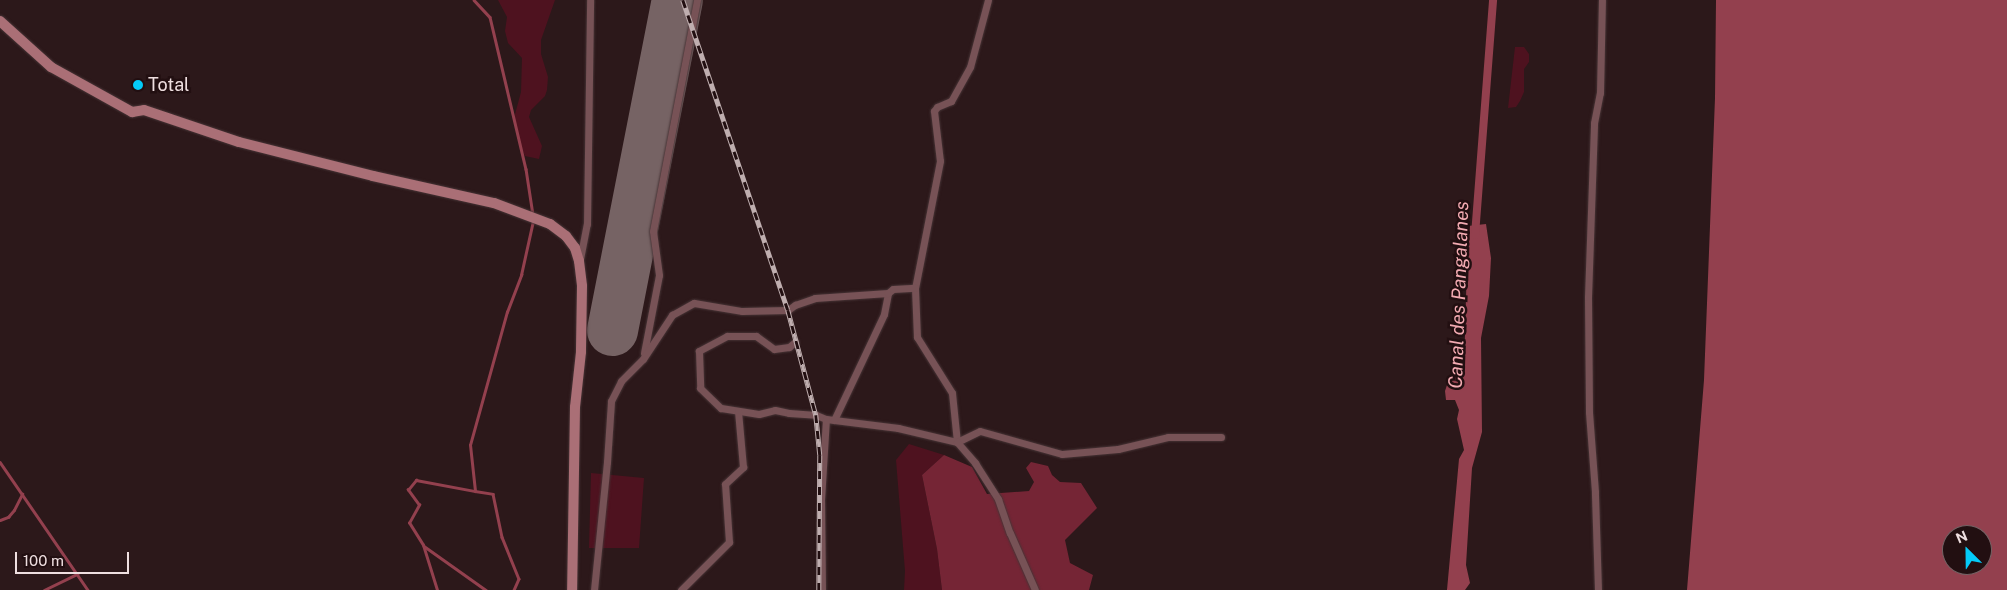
<!DOCTYPE html>
<html>
<head>
<meta charset="utf-8">
<style>
  body { margin:0 }
  #map { position:relative; width:2007px; height:590px; overflow:hidden; background:#2c181a; font-family:"Public Sans",sans-serif }
  div>[style] { position:absolute }
  .green>* { inset:0; background:#4e121f }
  .forest>* { inset:0; background:#752535 }
  .water>* { inset:0; background:#93404e }
  .stream>* { height:2.5px; margin:-1.25px; padding:0 1.25px; transform-origin:1.25px; border-radius:1.25px; background:#93404e }
  .canal>* { height:8px; margin:-4px; padding:0 4px; transform-origin:4px; border-radius:4px; background:#93404e }
  .runway>* { height:51px; margin:-25.5px; padding:0 25.5px; transform-origin:25.5px; border-radius:25.5px; background:#766364 }
  .roads { filter:drop-shadow(0 0 1px #473436) drop-shadow(0 0 1px #473436) }
  .street>* { height:7px; margin:-3.5px; padding:0 3.5px; transform-origin:3.5px; border-radius:3.5px; background:#775256 }
  .secondary>* { height:10px; margin:-5px; padding:0 5px; transform-origin:5px; border-radius:5px; background:#aa6f76 }
  .rail>* { height:4.5px; margin-top:-2.25px; transform-origin:0; background:repeating-linear-gradient(90deg,#220f11 0 8px,#bfaeaf 0 16px); box-sizing:border-box; border-block:1px solid #bfaeaf }
  .dots>* { width:14px; height:14px; translate:-50% -50%; box-sizing:border-box; border:2px solid #220f11; border-radius:50% }
  span { translate:-50% -50%; white-space:nowrap; text-align:center; line-height:1.15; -webkit-text-stroke:5px #220f11; paint-order:stroke }
  .poi-label { font-size:18px; color:#efdfe0 }
  .left { translate:0 -50%; text-align:left }
  .water-label { font-size:19px; color:#f3abb2; font-style:italic }
  .north { position:absolute; left:1942px; top:525px; width:50px; height:50px; box-sizing:border-box; background:#220f11; border:1px solid #746264; border-radius:50%; rotate:337deg; font-size:14px; font-weight:700; line-height:20px; text-align:center; color:#efdfe0 }
  .north::after { content:''; display:block; margin:auto; width:18px; height:22px; background:#04cbf9; clip-path:polygon(50% 0,100% 100%,50% 72%,0 100%) }
  .scale { position:absolute; left:15px; top:552px; width:114px; height:22px; box-sizing:border-box; border:2px solid #efdfe0; border-top:0; padding-left:6px; font-size:15px; line-height:18px; white-space:nowrap; color:#efdfe0; -webkit-text-stroke:4px #220f11; paint-order:stroke }
</style>
</head>
<body>
<div id="map">
  <div class="green">
    <div style="clip-path:polygon(498px 0,555px 0,541px 40px,541px 54px,548px 77px,547px 90px,545px 96px,531px 110px,529px 117px,542px 146px,539px 159px,525px 156px,517px 137px,514px 118px,521px 92px,522px 58px,508px 43px,505px 31px,507px 17px)"></div>
    <div style="clip-path:polygon(1515px 47px,1524px 47px,1529px 54px,1529px 62px,1524px 69px,1524px 92px,1520px 101px,1516px 107px,1508px 108px)"></div>
    <div style="clip-path:polygon(909px 444px,944px 455px,922px 475px,937px 549px,942px 590px,904px 590px,905px 571px,896px 460px)"></div>
    <div style="clip-path:polygon(591px 473px,644px 478px,639px 548px,589px 548px)"></div>
  </div>
  <div class="forest">
    <div style="clip-path:polygon(944px 455px,972px 467px,987px 494px,1029px 491px,1034px 482px,1026px 468px,1031px 462px,1048px 466px,1052px 475px,1060px 482px,1081px 483px,1097px 508px,1065px 540px,1070px 563px,1093px 575px,1089px 590px,942px 590px,937px 549px,922px 475px)"></div>
  </div>
  <div class="water">
    <div style="clip-path:polygon(evenodd,1716px 0,2007px 0,2007px 590px,1687px 590px,1704px 380px,1715px 98px,1716px 0,1952px 535px,1982px 535px,1982px 565px,1952px 565px,1952px 535px)"></div>
    <div style="clip-path:polygon(1486px 224px,1491px 258px,1489px 296px,1481px 338px,1482px 432px,1472px 468px,1466px 565px,1470px 583px,1465px 590px,1447px 590px,1459px 459px,1464px 450px,1457px 419px,1459px 410px,1455px 400px,1446px 400px,1445px 391px,1449px 379px,1464px 370px,1468px 226px)"></div>
  </div>
  <div class="stream">
    <div style="left:474px;top:0;width:23px;rotate:47deg"></div>
    <div style="left:490px;top:17px;width:156px;rotate:76.7deg"></div>
    <div style="left:526px;top:169px;width:47px;rotate:81.3deg"></div>
    <div style="left:0;top:462px;width:155px;rotate:55.5deg"></div>
    <div style="left:475px;top:491px;width:18px;rotate:9deg"></div>
    <div style="left:493px;top:494px;width:44px;rotate:78.2deg"></div>
    <div style="left:502px;top:537px;width:45px;rotate:68deg"></div>
    <div style="left:519px;top:579px;width:12px;rotate:114deg"></div>
    <div style="left:0;top:520px;width:9px;rotate:-21deg"></div>
    <div style="left:8px;top:517px;width:9px;rotate:-49deg"></div>
    <div style="left:14px;top:510px;width:18px;rotate:-63deg"></div>
    <div style="left:424px;top:546px;width:76px;rotate:35.4deg"></div>
    <div style="left:44px;top:590px;width:37px;rotate:-26deg"></div>
    <div style="left:437px;top:590px;width:47px;rotate:-107.3deg"></div>
    <div style="left:423px;top:545px;width:26px;rotate:-122deg"></div>
    <div style="left:409px;top:523px;width:21px;rotate:-61deg"></div>
    <div style="left:419px;top:505px;width:19px;rotate:-126deg"></div>
    <div style="left:408px;top:490px;width:13px;rotate:-51deg"></div>
    <div style="left:416px;top:480px;width:60px;rotate:10.6deg"></div>
    <div style="left:475px;top:491px;width:46px;rotate:-96.2deg"></div>
    <div style="left:470px;top:445px;width:138px;rotate:-74.5deg"></div>
    <div style="left:507px;top:312px;width:40px;rotate:-69deg"></div>
    <div style="left:521px;top:275px;width:55px;rotate:-77.5deg"></div>
  </div>
  <div class="canal">
    <div style="left:1475px;top:235px;width:236px;rotate:-85.6deg"></div>
  </div>
  <div class="runway">
    <div style="left:612px;top:330px;width:336px;rotate:-78.9deg"></div>
  </div>
  <div class="roads">
    <div class="street">
      <div style="left:988px;top:0;width:69px;rotate:105deg"></div>
      <div style="left:970px;top:67px;width:39px;rotate:119deg"></div>
      <div style="left:951px;top:101px;width:15px;rotate:157deg"></div>
      <div style="left:937px;top:107px;width:5px;rotate:127deg"></div>
      <div style="left:934px;top:111px;width:50px;rotate:83.2deg"></div>
      <div style="left:940px;top:161px;width:129px;rotate:101.1deg"></div>
      <div style="left:915px;top:288px;width:49px;rotate:87.7deg"></div>
      <div style="left:917px;top:337px;width:66px;rotate:58deg"></div>
      <div style="left:952px;top:393px;width:49px;rotate:84.2deg"></div>
      <div style="left:957px;top:442px;width:25px;rotate:-26deg"></div>
      <div style="left:980px;top:431px;width:85px;rotate:15.7deg"></div>
      <div style="left:1062px;top:454px;width:56px;rotate:-5.1deg"></div>
      <div style="left:1118px;top:449px;width:51px;rotate:-13.5deg"></div>
      <div style="left:1168px;top:437px;width:53px"></div>
      <div style="left:580px;top:259px;width:36px;rotate:-79deg"></div>
      <div style="left:587px;top:224px;width:224px;rotate:-89.2deg"></div>
      <div style="left:795px;top:342px;width:8px;rotate:140deg"></div>
      <div style="left:789px;top:347px;width:15px;rotate:172deg"></div>
      <div style="left:774px;top:349px;width:22px;rotate:-144deg"></div>
      <div style="left:756px;top:336px;width:29px;rotate:180deg"></div>
      <div style="left:727px;top:336px;width:32px;rotate:152deg"></div>
      <div style="left:699px;top:351px;width:37px;rotate:88deg"></div>
      <div style="left:700px;top:388px;width:29px;rotate:44deg"></div>
      <div style="left:721px;top:408px;width:38px;rotate:9deg"></div>
      <div style="left:759px;top:414px;width:16px;rotate:-14deg"></div>
      <div style="left:775px;top:410px;width:14px;rotate:12deg"></div>
      <div style="left:789px;top:413px;width:27px;rotate:4deg"></div>
      <div style="left:816px;top:415px;width:11px;rotate:22deg"></div>
      <div style="left:826px;top:419px;width:73px;rotate:7.1deg"></div>
      <div style="left:898px;top:428px;width:61px;rotate:13.3deg"></div>
      <div style="left:957px;top:442px;width:28px;rotate:49deg"></div>
      <div style="left:975px;top:463px;width:43px;rotate:57.4deg"></div>
      <div style="left:998px;top:499px;width:36px;rotate:71deg"></div>
      <div style="left:1010px;top:533px;width:62px;rotate:66.3deg"></div>
      <div style="left:644px;top:353px;width:79px;rotate:-79.1deg"></div>
      <div style="left:659px;top:275px;width:44px;rotate:-97.8deg"></div>
      <div style="left:653px;top:231px;width:235px;rotate:-79.2deg"></div>
      <div style="left:834px;top:420px;width:117px;rotate:-64.7deg"></div>
      <div style="left:884px;top:314px;width:21px;rotate:-79deg"></div>
      <div style="left:594px;top:590px;width:129px;rotate:-84.2deg"></div>
      <div style="left:607px;top:462px;width:61px;rotate:-86.2deg"></div>
      <div style="left:611px;top:401px;width:22px;rotate:-63deg"></div>
      <div style="left:621px;top:381px;width:31px;rotate:-45deg"></div>
      <div style="left:643px;top:359px;width:53px;rotate:-56.6deg"></div>
      <div style="left:672px;top:315px;width:25px;rotate:-29deg"></div>
      <div style="left:694px;top:303px;width:49px;rotate:9.5deg"></div>
      <div style="left:742px;top:311px;width:46px;rotate:-1.2deg"></div>
      <div style="left:788px;top:310px;width:9px;rotate:-36deg"></div>
      <div style="left:795px;top:305px;width:21px;rotate:-19deg"></div>
      <div style="left:815px;top:298px;width:73px;rotate:-3.9deg"></div>
      <div style="left:888px;top:293px;width:6px;rotate:-39deg"></div>
      <div style="left:893px;top:289px;width:22px;rotate:-3deg"></div>
      <div style="left:681px;top:590px;width:68px;rotate:-45deg"></div>
      <div style="left:729px;top:542px;width:58px;rotate:-93.9deg"></div>
      <div style="left:725px;top:484px;width:25px;rotate:-43deg"></div>
      <div style="left:743px;top:467px;width:56px;rotate:-95.1deg"></div>
      <div style="left:822px;top:590px;width:90px;rotate:-90.6deg"></div>
      <div style="left:821px;top:500px;width:81px;rotate:-86.5deg"></div>
      <div style="left:1598px;top:590px;width:98px;rotate:-91.8deg"></div>
      <div style="left:1595px;top:492px;width:80px;rotate:-94.3deg"></div>
      <div style="left:1589px;top:412px;width:115px;rotate:-90.5deg"></div>
      <div style="left:1588px;top:297px;width:174px;rotate:-88deg"></div>
      <div style="left:1594px;top:123px;width:31px;rotate:-79deg"></div>
      <div style="left:1600px;top:93px;width:93px;rotate:-88.8deg"></div>
    </div>
    <div class="secondary">
      <div style="left:0;top:21px;width:69px;rotate:42deg"></div>
      <div style="left:51px;top:67px;width:93px;rotate:29.1deg"></div>
      <div style="left:132px;top:112px;width:12px;rotate:-9deg"></div>
      <div style="left:144px;top:110px;width:100px;rotate:18.6deg"></div>
      <div style="left:239px;top:142px;width:138px;rotate:14.2deg"></div>
      <div style="left:373px;top:176px;width:124px;rotate:12.6deg"></div>
      <div style="left:494px;top:203px;width:60px;rotate:20.6deg"></div>
      <div style="left:550px;top:224px;width:20px;rotate:37deg"></div>
      <div style="left:566px;top:236px;width:15px;rotate:53deg"></div>
      <div style="left:575px;top:248px;width:14px;rotate:73deg"></div>
      <div style="left:579px;top:261px;width:25px;rotate:83deg"></div>
      <div style="left:582px;top:286px;width:66px;rotate:90.9deg"></div>
      <div style="left:581px;top:352px;width:55px;rotate:96.2deg"></div>
      <div style="left:575px;top:407px;width:183px;rotate:90.9deg"></div>
    </div>
  </div>
  <div class="rail">
    <div style="left:683px;top:0;width:327px;rotate:71.3deg"></div>
    <div style="left:788px;top:310px;width:109px;rotate:75.1deg"></div>
    <div style="left:816px;top:415px;width:40px;rotate:84.3deg"></div>
    <div style="left:820px;top:455px;width:135px;rotate:90.4deg"></div>
  </div>
  <div class="dots">
    <div style="left:138px;top:85px;background:#04cbf9"></div>
  </div>
  <div class="poi-label">
    <span class="left" style="left:148px;top:85px">Total</span>
  </div>
  <div class="water-label">
    <span style="left:1459px;top:295px;rotate:-88deg">Canal des Pangalanes</span>
  </div>
  <div class="north">N</div>
  <div class="scale">100 m</div>
</div>
</body>
</html>
